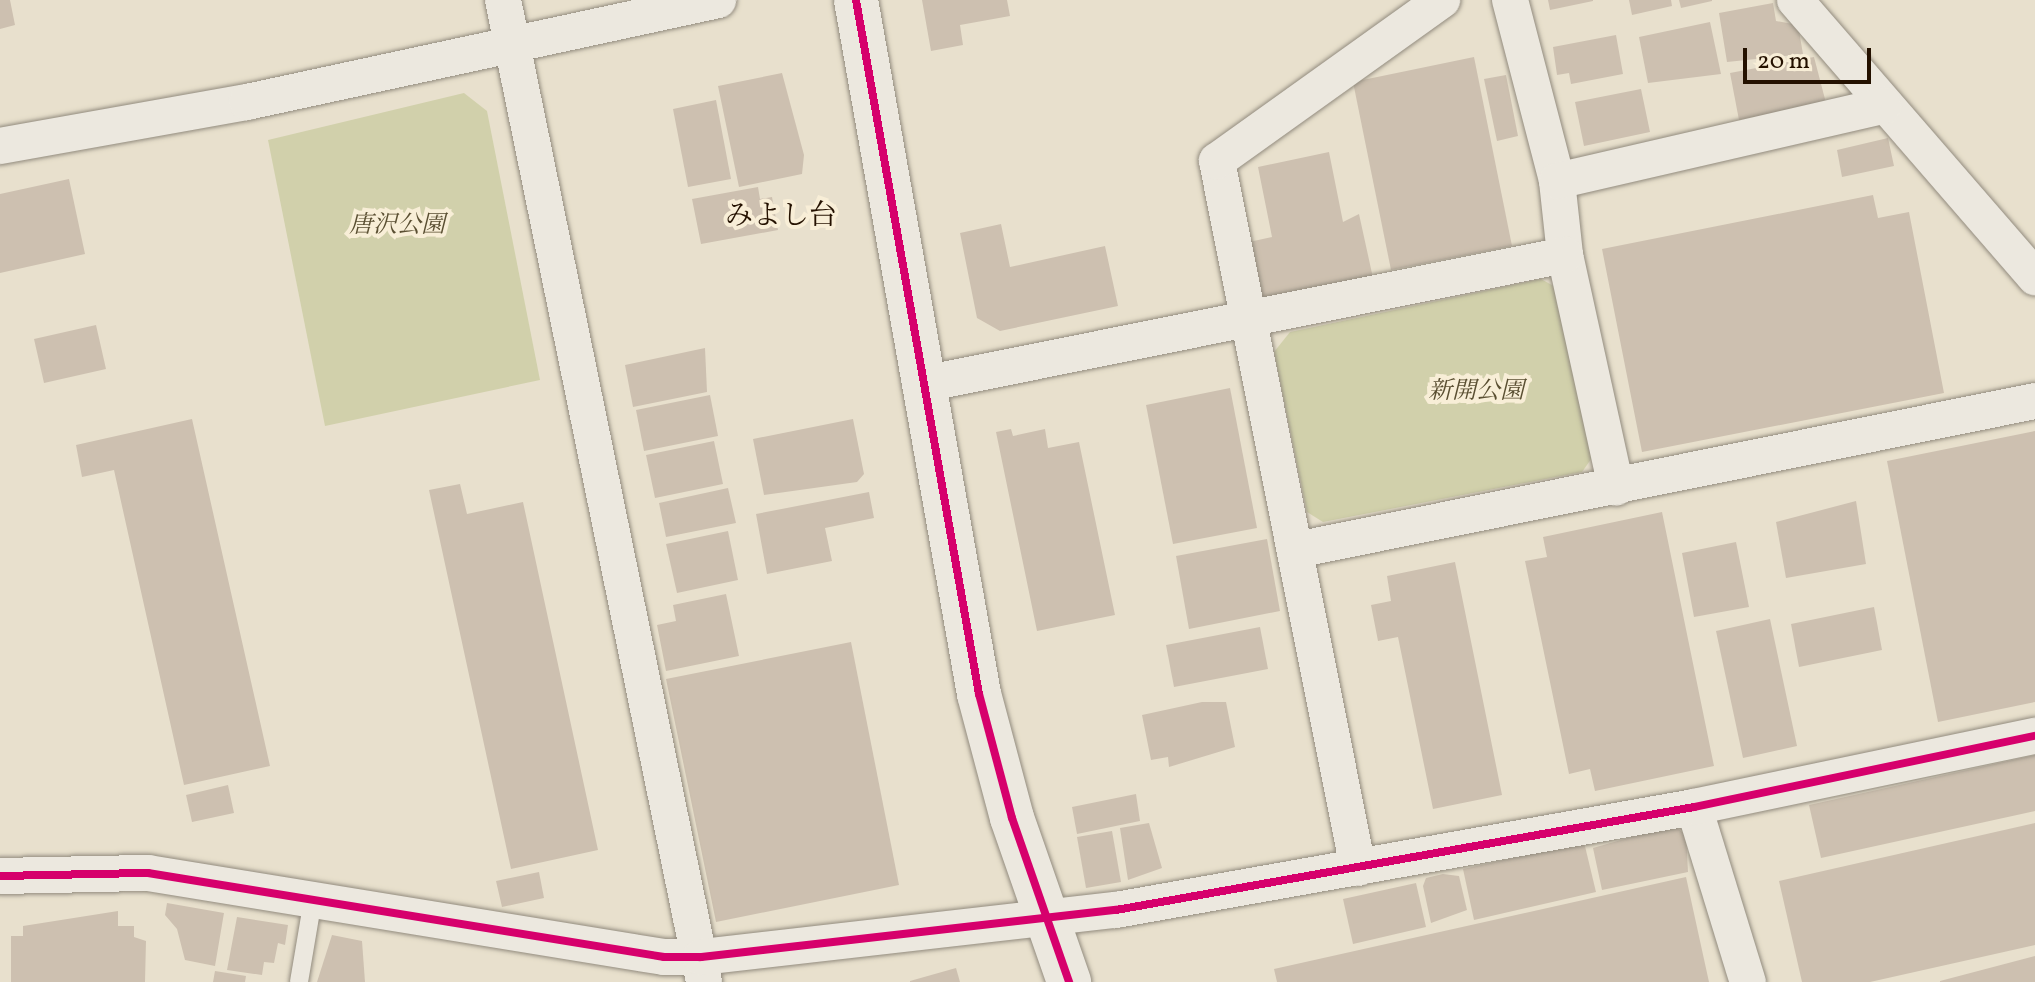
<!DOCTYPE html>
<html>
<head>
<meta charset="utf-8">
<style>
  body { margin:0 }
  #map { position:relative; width:2035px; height:982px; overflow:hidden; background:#e8e0cd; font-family:Vollkorn,"Noto Serif JP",serif }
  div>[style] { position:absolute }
  .green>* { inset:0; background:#d1d0ab }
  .building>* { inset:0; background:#cdc0b0 }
  .roads { filter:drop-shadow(0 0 2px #928b7e) drop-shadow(0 0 2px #928b7e) }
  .service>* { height:18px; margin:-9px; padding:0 9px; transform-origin:9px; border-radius:9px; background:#ece8df }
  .minor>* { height:36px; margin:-18px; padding:0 18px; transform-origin:18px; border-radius:18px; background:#ece8df }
  .tertiary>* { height:44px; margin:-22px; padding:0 22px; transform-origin:22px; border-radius:22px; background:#ece8df }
  .cycleway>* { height:8px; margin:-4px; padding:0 4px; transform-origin:4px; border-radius:4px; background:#d6006c }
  span { translate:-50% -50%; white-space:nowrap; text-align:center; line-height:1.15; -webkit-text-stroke:8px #f8eed7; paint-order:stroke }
  .park-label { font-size:24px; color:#5a4f32; font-style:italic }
  .quarter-label { font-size:28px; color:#241100 }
  .scale { position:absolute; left:1743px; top:48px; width:128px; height:36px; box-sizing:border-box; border:4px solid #241100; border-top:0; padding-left:10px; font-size:24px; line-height:28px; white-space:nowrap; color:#241100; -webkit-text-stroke:6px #f8eed7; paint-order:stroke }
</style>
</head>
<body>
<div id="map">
  <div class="green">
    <div style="clip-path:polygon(464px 93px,487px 111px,540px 380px,325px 426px,268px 140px)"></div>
    <div style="clip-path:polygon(1541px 279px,1559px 289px,1594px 455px,1582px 472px,1323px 522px,1307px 512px,1274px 352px,1290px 332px)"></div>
  </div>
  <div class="building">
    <div style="clip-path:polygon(0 0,10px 0,15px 25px,0 29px)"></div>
    <div style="clip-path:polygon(922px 0,1007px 0,1010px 16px,960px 25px,963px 45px,931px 51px)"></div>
    <div style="clip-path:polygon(1548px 0,1593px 0,1593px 1px,1550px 10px)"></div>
    <div style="clip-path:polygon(1629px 0,1671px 0,1672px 6px,1632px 15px)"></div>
    <div style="clip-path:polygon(1679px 0,1712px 0,1712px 1px,1681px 8px)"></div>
    <div style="clip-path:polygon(1773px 3px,1776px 21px,1798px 25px,1803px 54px,1727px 62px,1719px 13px)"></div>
    <div style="clip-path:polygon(1710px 22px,1721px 74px,1648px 83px,1639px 37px)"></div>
    <div style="clip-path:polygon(1616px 35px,1623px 74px,1571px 84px,1569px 73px,1557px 75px,1553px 47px)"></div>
    <div style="clip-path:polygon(1474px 57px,1512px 246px,1391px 270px,1353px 82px)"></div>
    <div style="clip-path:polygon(1814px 57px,1826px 103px,1739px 120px,1730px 73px)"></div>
    <div style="clip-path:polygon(782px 73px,804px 155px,802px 174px,739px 187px,718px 86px)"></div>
    <div style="clip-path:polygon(1506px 75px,1518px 136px,1497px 141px,1484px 79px)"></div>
    <div style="clip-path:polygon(1641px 89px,1650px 132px,1584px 146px,1575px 102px)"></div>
    <div style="clip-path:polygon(716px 100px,731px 179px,688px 187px,673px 109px)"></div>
    <div style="clip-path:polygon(1888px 138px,1894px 166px,1842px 177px,1837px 150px)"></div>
    <div style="clip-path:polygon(1329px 152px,1343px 222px,1359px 214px,1373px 278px,1261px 303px,1249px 242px,1272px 237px,1258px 167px)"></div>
    <div style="clip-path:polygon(69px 179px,85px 254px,0 273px,0 194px)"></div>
    <div style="clip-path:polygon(758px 187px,760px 199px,772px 197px,778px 230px,701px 244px,692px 199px)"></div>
    <div style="clip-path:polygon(1873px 195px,1878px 218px,1909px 212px,1944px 393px,1642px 452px,1602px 249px)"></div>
    <div style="clip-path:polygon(1001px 224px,1010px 267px,1105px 246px,1118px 306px,1000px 331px,977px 318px,960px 233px)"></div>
    <div style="clip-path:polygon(96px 325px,106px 369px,44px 383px,34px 339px)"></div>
    <div style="clip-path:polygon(705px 348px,707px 392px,633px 407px,625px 365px)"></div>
    <div style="clip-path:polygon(1230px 388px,1257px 528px,1173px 544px,1146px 405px)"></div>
    <div style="clip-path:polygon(710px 395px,718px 436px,644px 451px,636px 410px)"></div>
    <div style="clip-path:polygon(192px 419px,270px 766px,184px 785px,114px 470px,82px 477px,76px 445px)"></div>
    <div style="clip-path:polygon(853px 419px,864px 474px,857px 482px,764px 495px,753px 439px)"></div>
    <div style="clip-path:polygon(1011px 429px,1013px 436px,1045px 429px,1048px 448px,1079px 442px,1115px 615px,1037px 631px,996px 432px)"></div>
    <div style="clip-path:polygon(2035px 431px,2035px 702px,1938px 722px,1887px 461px)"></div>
    <div style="clip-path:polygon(714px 441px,723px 484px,655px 498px,646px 455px)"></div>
    <div style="clip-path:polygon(460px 484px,467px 514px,523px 502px,598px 850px,511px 869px,429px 490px)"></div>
    <div style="clip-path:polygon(728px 488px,736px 523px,666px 537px,659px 503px)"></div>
    <div style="clip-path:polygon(869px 492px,874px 518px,825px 528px,832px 561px,767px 574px,756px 514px)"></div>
    <div style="clip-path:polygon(1856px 501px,1866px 564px,1786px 578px,1776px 522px)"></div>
    <div style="clip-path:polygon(1662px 512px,1714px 766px,1595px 791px,1590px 769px,1569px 774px,1525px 561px,1547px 557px,1543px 537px)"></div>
    <div style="clip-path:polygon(728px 531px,738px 580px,677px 593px,666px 544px)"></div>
    <div style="clip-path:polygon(1267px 539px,1280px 611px,1189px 629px,1176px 556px)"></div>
    <div style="clip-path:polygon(1736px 542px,1749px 607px,1694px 617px,1682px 553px)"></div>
    <div style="clip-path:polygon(1455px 562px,1502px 795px,1433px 809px,1398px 637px,1378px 641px,1371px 605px,1391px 601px,1387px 576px)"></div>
    <div style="clip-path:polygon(726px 594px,739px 656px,666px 671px,657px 625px,676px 621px,673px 605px)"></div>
    <div style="clip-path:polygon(1874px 607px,1882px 650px,1799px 667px,1791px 624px)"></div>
    <div style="clip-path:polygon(1770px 619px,1797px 746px,1743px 758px,1716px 631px)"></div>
    <div style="clip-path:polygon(1260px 627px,1268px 669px,1174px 687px,1166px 645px)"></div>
    <div style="clip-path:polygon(851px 642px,899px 885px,716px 922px,666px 679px)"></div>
    <div style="clip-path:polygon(1202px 702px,1226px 702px,1235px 747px,1169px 767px,1168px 757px,1151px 760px,1142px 715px)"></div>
    <div style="clip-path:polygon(2035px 755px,2035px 811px,1821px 858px,1809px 805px)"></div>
    <div style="clip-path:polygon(228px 785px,234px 813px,192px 822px,186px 795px)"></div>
    <div style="clip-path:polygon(1136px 794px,1140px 821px,1077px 834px,1072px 807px)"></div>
    <div style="clip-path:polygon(1149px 823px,1162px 868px,1128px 880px,1120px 828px)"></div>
    <div style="clip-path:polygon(2035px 823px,2035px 945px,1870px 982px,1802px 982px,1779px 881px)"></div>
    <div style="clip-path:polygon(1673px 825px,1686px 835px,1688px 872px,1602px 890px,1593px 848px)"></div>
    <div style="clip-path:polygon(1112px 831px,1121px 882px,1086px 888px,1077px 837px)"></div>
    <div style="clip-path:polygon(1584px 842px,1596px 892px,1474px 920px,1463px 869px)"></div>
    <div style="clip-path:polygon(539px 872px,544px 898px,502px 907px,496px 881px)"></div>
    <div style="clip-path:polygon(1443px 874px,1459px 876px,1467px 910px,1431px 923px,1423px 886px,1426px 878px)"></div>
    <div style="clip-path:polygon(1686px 877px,1709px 982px,1277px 982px,1274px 969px)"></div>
    <div style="clip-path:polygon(1416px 883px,1426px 927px,1353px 944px,1343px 899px)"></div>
    <div style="clip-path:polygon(167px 903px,224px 913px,215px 966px,185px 960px,177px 929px,165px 915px)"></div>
    <div style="clip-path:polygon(118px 911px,118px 926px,134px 926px,134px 937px,146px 941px,145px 982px,11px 982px,11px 936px,23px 936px,23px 926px)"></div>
    <div style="clip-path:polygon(237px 917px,288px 925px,285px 945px,278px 943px,274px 963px,264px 962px,262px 975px,227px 970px)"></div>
    <div style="clip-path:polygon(332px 935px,362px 941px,365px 982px,317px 982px)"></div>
    <div style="clip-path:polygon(2035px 956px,2035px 982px,1940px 982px,1940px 981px)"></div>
    <div style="clip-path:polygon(956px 968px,960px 982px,910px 982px,910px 981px)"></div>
    <div style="clip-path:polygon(215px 971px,246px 976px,245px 982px,213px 982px)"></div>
  </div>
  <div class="roads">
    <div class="service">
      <div style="left:299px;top:982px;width:84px;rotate:-80.4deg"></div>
    </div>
    <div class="minor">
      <div style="left:503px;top:0;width:1002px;rotate:78.43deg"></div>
      <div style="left:1510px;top:0;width:187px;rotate:75.4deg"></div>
      <div style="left:1557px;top:181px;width:74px;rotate:83.8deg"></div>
      <div style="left:1565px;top:255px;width:238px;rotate:77.6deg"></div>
      <div style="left:1795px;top:0;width:367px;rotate:49.1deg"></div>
      <div style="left:0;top:146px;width:251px;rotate:-10.1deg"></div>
      <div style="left:247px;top:102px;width:482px;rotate:-12.2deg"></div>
      <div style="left:1557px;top:181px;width:335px;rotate:-13deg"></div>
      <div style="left:924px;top:384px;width:654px;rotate:-11.38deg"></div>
      <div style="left:1296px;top:550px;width:754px;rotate:-11.4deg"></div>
      <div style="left:1694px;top:807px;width:183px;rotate:72.9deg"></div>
      <div style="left:1358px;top:868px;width:721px;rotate:-101.28deg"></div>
      <div style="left:1217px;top:161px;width:277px;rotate:-35.6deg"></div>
      <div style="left:0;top:876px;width:148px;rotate:-1.2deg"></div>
      <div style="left:148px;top:873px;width:523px;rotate:9.25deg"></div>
      <div style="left:664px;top:957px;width:37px"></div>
      <div style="left:701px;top:957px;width:418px;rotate:-6.5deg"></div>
      <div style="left:1116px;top:910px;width:587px;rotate:-10.1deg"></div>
      <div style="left:1694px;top:807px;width:348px;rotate:-11.8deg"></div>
    </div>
    <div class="tertiary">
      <div style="left:856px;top:0;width:705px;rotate:79.95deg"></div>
      <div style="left:979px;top:694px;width:128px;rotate:75.1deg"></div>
      <div style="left:1012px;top:818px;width:174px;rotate:70.8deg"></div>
    </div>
  </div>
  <div class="cycleway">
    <div style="left:856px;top:0;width:705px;rotate:79.95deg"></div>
    <div style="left:979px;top:694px;width:128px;rotate:75.1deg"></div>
    <div style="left:1012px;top:818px;width:174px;rotate:70.8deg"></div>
    <div style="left:0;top:876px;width:148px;rotate:-1.2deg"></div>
    <div style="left:148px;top:873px;width:523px;rotate:9.25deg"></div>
    <div style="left:664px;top:957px;width:37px"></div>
    <div style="left:701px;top:957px;width:418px;rotate:-6.5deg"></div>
    <div style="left:1116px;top:910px;width:587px;rotate:-10.1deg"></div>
    <div style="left:1694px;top:807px;width:348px;rotate:-11.8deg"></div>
  </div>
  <div class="park-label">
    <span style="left:397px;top:227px">唐沢公園</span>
    <span style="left:1476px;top:393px">新開公園</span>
  </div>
  <div class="quarter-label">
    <span style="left:781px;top:217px">みよし台</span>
  </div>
  <div class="scale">20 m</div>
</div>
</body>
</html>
